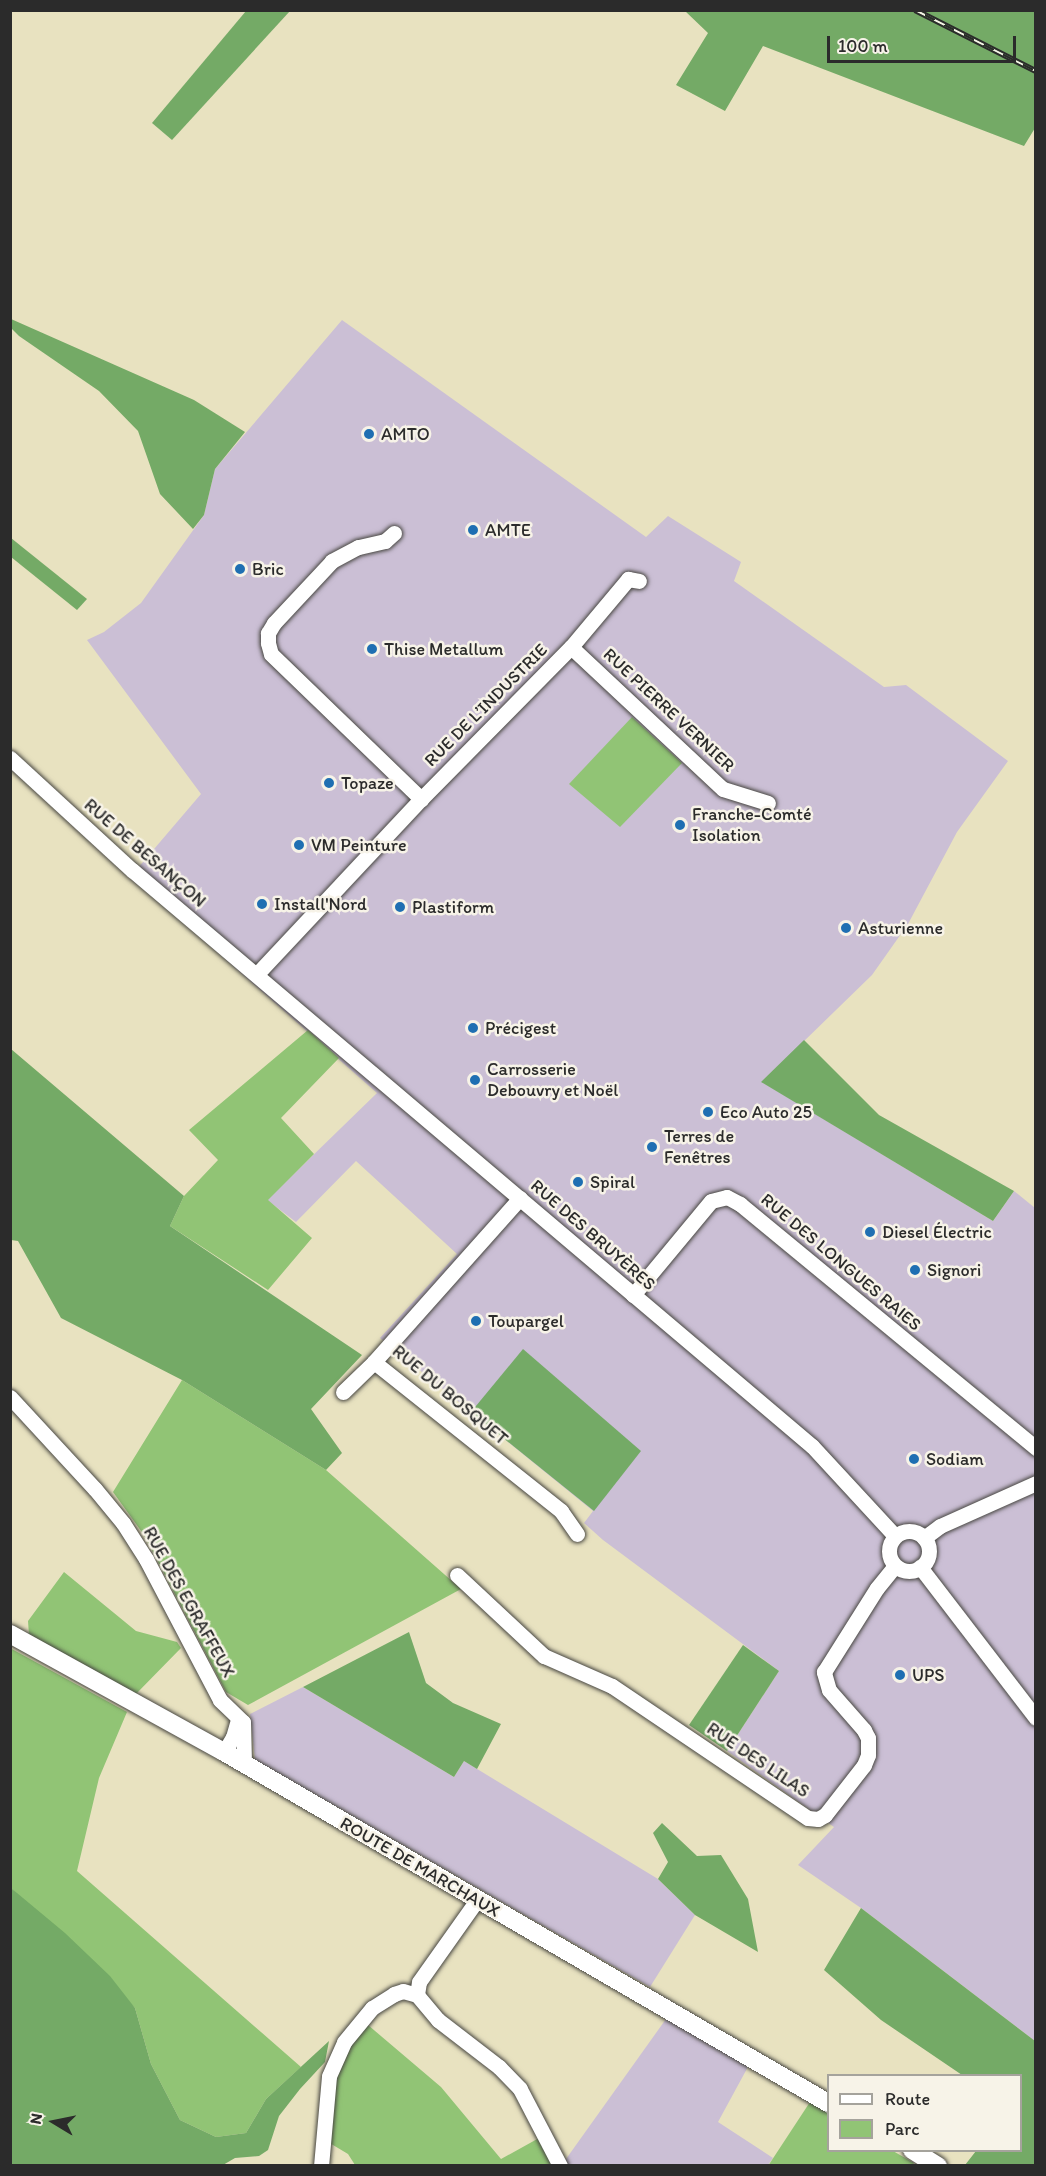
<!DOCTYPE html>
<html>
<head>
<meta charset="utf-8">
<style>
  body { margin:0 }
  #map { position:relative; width:1046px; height:2176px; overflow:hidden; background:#e8e2c0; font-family:Itim,sans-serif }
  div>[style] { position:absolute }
  .industrial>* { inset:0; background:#cbbfd5 }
  .green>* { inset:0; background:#91c475 }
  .forest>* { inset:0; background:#74aa66 }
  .roads { filter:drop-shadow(0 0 2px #474641) drop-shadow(0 0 2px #474641) }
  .minor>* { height:15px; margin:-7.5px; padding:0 7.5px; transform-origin:7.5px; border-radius:7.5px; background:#fff }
  .minor>.ring { margin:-7.5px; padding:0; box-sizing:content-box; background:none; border:15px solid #fff; border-radius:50% }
  .major>* { height:18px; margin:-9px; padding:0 9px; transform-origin:9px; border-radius:9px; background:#fff }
  .rail>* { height:6px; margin-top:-3px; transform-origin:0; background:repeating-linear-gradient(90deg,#f7f3e8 0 11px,#2b2b2b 0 22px); box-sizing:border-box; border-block:2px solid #2b2b2b }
  .dots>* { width:16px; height:16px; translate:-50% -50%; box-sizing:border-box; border:3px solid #f7f3e8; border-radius:50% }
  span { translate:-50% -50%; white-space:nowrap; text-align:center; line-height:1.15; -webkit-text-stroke:5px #f7f3e8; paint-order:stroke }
  .poi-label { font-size:18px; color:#2b2b2b }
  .left { translate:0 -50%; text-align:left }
  .street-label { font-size:18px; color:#2b2b2b }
  .frame { position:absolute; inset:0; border:12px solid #2b2b2b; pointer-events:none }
  .legend { position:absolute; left:827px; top:2074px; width:195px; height:78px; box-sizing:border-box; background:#f7f3e8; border:2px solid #a5a39c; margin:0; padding:8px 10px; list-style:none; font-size:18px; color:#2b2b2b }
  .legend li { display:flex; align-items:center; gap:12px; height:30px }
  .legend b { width:30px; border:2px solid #a5a39c }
  .north { position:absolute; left:24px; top:2092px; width:60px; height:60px; -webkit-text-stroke:4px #f7f3e8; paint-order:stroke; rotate:280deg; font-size:16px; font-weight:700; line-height:24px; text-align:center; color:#2b2b2b }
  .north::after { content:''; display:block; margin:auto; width:21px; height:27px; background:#2b2b2b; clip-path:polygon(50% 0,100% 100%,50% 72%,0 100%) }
  .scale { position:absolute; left:827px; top:36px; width:189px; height:27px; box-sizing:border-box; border:3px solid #2b2b2b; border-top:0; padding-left:8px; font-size:18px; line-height:21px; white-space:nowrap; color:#2b2b2b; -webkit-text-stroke:4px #f7f3e8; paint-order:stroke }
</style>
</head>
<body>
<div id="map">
  <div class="industrial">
    <div style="clip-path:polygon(342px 320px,646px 537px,668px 516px,741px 562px,734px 581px,884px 687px,906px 685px,1008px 761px,957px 832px,908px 924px,872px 975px,762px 1082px,993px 1221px,1014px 1191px,1035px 1208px,1035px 2041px,861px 1908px,798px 1865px,834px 1827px,727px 1751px,779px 1671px,603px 1540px,584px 1523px,593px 1511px,380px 1338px,457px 1254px,356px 1161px,296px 1222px,267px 1200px,377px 1093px,131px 876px,201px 794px,87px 640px,104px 632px,141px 603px,204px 515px,215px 469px)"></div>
    <div style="clip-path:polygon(303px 1687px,454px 1777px,464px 1761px,658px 1879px,695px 1915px,650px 1987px,255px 1760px,250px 1714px)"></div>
    <div style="clip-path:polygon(666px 2019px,749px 2065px,718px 2122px,773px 2158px,768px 2165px,561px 2166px)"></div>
  </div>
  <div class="green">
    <div style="clip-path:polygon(632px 717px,682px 763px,620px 827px,569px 784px)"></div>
    <div style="clip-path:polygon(308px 1030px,339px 1058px,281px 1118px,314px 1154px,268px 1200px,312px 1238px,268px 1290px,170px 1226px,184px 1196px,218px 1160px,189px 1130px)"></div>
    <div style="clip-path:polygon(182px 1380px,326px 1470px,461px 1589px,248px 1705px,226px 1692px,144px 1535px,113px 1492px)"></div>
    <div style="clip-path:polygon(64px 1572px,136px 1631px,177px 1642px,181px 1648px,135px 1695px,29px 1635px,28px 1621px)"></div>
    <div style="clip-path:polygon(10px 1648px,127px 1712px,99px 1778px,77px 1871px,301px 2067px,266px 2099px,246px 2133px,216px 2137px,180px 2120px,151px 2064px,135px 2008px,11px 1888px)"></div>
    <div style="clip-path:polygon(368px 2025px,441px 2087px,501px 2159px,539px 2138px,553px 2165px,355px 2165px,348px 2154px,328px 2142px,336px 2079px,352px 2041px)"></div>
    <div style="clip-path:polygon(810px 2102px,828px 2113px,828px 2150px,893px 2151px,914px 2163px,912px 2166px,768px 2166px)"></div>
  </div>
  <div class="forest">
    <div style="clip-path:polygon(246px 11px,290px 11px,172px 140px,152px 123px)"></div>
    <div style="clip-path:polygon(685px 11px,1035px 11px,1035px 128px,1024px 146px,763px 46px,725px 111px,676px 85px,708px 33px)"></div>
    <div style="clip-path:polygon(11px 319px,194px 400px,245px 432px,215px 469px,204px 515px,193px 529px,160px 494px,138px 431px,99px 391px,19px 336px,11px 328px)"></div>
    <div style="clip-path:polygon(11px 538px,87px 599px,77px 610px,11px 557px)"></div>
    <div style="clip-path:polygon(804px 1040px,879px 1115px,1014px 1191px,993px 1221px,761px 1082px)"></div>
    <div style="clip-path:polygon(11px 1049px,184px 1196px,170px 1226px,362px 1355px,311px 1409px,342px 1453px,326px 1470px,182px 1380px,61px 1318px,18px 1241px,11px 1240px)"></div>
    <div style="clip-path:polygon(523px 1349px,641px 1451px,594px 1511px,471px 1412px)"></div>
    <div style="clip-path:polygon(409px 1632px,426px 1683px,453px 1703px,501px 1724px,477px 1769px,464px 1761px,454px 1777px,303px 1687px)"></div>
    <div style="clip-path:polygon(743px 1645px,779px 1671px,727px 1751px,689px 1725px)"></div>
    <div style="clip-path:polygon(662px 1823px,697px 1856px,721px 1855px,748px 1899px,758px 1952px,695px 1915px,658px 1879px,668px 1862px,653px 1833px)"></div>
    <div style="clip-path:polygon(11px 1888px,65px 1933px,110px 1976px,135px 2008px,151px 2064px,180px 2120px,216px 2137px,246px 2133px,266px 2099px,329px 2041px,325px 2062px,300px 2089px,279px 2116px,268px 2150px,259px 2156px,235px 2158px,223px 2165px,11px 2165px)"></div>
    <div style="clip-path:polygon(861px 1908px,1035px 2041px,1035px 2165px,965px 2165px,976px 2151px,1020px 2150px,1020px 2076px,962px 2075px,881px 2020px,824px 1970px)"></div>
  </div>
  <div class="roads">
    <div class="minor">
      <div style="left:394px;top:533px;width:12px;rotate:138deg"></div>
      <div style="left:385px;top:541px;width:28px;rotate:167deg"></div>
      <div style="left:358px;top:547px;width:30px;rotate:152deg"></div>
      <div style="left:332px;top:561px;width:85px;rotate:133.1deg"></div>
      <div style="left:274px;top:623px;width:12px;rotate:121deg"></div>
      <div style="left:268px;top:633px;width:10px;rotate:90deg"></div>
      <div style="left:268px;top:643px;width:11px;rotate:75deg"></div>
      <div style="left:271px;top:654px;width:209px;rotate:44deg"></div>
      <div style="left:571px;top:647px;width:89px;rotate:-50deg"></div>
      <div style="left:628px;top:579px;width:11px;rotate:10deg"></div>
      <div style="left:10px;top:758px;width:166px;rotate:42.6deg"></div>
      <div style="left:132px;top:870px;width:891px;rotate:40.27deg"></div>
      <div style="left:812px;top:1446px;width:122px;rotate:47.3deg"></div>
      <div style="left:257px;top:974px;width:240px;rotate:-46.9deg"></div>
      <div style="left:421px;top:799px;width:214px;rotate:-45.4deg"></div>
      <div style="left:571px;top:647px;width:208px;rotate:43.1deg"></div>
      <div style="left:723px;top:789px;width:47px;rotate:17.3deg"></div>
      <div style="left:520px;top:1198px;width:220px;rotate:131.7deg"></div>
      <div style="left:374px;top:1362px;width:239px;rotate:38.5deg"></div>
      <div style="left:561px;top:1511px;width:28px;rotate:55deg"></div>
      <div style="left:633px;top:1295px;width:122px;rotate:-50.3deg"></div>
      <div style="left:711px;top:1201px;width:16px;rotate:-14deg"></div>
      <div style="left:727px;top:1197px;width:15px;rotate:28deg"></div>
      <div style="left:740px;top:1204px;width:384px;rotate:39.5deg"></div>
      <div style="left:343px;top:1392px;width:43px;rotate:-44.1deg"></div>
      <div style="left:10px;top:1397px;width:125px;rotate:47.3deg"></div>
      <div style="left:95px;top:1489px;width:44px;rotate:50.5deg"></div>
      <div style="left:123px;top:1523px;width:43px;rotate:57.4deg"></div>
      <div style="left:146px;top:1559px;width:159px;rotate:62.3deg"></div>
      <div style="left:220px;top:1700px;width:32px;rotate:44deg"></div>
      <div style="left:243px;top:1722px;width:42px;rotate:88.6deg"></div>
      <div class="ring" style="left:889px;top:1531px;width:25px;height:25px"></div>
      <div style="left:924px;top:1538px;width:20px;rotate:-37deg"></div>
      <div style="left:940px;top:1526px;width:105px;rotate:-24.1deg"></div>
      <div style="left:920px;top:1567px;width:190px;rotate:52.5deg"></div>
      <div style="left:457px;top:1575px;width:119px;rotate:43deg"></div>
      <div style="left:544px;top:1656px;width:74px;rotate:23.8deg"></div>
      <div style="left:612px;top:1686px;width:236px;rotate:34deg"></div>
      <div style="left:808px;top:1818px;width:10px;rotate:6deg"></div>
      <div style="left:818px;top:1819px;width:8px;rotate:-30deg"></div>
      <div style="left:825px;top:1815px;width:63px;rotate:-52deg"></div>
      <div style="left:864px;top:1765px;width:11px;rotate:-68deg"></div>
      <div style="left:868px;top:1755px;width:17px;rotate:-90deg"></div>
      <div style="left:868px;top:1738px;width:9px;rotate:-117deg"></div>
      <div style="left:864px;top:1730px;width:53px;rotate:-131.2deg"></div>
      <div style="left:829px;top:1690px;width:19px;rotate:-106deg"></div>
      <div style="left:824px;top:1672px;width:99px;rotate:-57.8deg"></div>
      <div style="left:877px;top:1588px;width:28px;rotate:-51deg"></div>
      <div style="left:224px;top:1752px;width:17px;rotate:-59deg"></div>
      <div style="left:233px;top:1737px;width:19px;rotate:-74deg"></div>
      <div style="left:477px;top:1900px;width:100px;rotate:125.3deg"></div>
      <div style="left:419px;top:1982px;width:13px;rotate:99deg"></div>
      <div style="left:417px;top:1995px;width:33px;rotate:50deg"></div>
      <div style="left:438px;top:2020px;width:77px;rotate:37.6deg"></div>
      <div style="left:499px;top:2067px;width:30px;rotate:46deg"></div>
      <div style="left:520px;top:2089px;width:87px;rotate:62.5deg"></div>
      <div style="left:321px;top:2166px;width:90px;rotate:-84.9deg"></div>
      <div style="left:329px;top:2076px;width:37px;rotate:-66deg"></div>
      <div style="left:344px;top:2042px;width:44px;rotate:-50.5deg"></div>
      <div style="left:372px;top:2008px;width:26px;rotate:-32deg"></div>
      <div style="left:394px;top:1994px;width:9px;rotate:-18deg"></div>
      <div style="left:403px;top:1991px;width:15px;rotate:16deg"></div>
    </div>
    <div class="major">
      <div style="left:10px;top:1634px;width:244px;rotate:28.9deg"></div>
      <div style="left:224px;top:1752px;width:699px;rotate:30.16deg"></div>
      <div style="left:912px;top:2150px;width:31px;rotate:32deg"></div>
    </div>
  </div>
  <div class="rail">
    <div style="left:915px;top:10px;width:136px;rotate:26.8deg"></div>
  </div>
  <div class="dots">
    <div style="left:369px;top:434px;background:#1f6fb2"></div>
    <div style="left:473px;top:530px;background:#1f6fb2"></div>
    <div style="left:240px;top:569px;background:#1f6fb2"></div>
    <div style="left:372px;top:649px;background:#1f6fb2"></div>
    <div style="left:329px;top:783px;background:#1f6fb2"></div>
    <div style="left:680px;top:825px;background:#1f6fb2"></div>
    <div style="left:299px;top:845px;background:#1f6fb2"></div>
    <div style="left:262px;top:904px;background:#1f6fb2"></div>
    <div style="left:400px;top:907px;background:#1f6fb2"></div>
    <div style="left:846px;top:928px;background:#1f6fb2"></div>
    <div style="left:473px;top:1028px;background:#1f6fb2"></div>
    <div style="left:475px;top:1080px;background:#1f6fb2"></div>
    <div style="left:708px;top:1112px;background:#1f6fb2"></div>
    <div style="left:652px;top:1147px;background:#1f6fb2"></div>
    <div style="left:578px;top:1182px;background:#1f6fb2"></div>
    <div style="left:870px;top:1232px;background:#1f6fb2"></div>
    <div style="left:915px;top:1270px;background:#1f6fb2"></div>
    <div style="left:476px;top:1321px;background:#1f6fb2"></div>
    <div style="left:914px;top:1459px;background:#1f6fb2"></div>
    <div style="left:900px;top:1675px;background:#1f6fb2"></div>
  </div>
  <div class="poi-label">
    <span class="left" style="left:381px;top:434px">AMTO</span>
    <span class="left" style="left:485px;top:530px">AMTE</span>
    <span class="left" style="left:252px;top:569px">Bric</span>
    <span class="left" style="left:384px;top:649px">Thise Metallum</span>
    <span class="left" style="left:341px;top:783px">Topaze</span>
    <span class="left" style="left:692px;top:825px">Franche-Comté<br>Isolation</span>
    <span class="left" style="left:311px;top:845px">VM Peinture</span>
    <span class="left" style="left:274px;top:904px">Install'Nord</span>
    <span class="left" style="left:412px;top:907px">Plastiform</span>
    <span class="left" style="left:858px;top:928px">Asturienne</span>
    <span class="left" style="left:485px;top:1028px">Précigest</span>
    <span class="left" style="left:487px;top:1080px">Carrosserie<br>Debouvry et Noël</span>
    <span class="left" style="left:720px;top:1112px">Eco Auto 25</span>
    <span class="left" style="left:664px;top:1147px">Terres de<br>Fenêtres</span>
    <span class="left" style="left:590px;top:1182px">Spiral</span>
    <span class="left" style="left:882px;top:1232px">Diesel Électric</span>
    <span class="left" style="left:927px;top:1270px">Signori</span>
    <span class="left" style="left:488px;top:1321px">Toupargel</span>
    <span class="left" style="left:926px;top:1459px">Sodiam</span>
    <span class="left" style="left:912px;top:1675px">UPS</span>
  </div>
  <div class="street-label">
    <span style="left:486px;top:705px;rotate:-45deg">RUE DE L’INDUSTRIE</span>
    <span style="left:669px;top:710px;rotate:43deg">RUE PIERRE VERNIER</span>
    <span style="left:145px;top:853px;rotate:41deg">RUE DE BESANÇON</span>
    <span style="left:593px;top:1235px;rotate:41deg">RUE DES BRUYÈRES</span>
    <span style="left:841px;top:1262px;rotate:40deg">RUE DES LONGUES RAIES</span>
    <span style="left:450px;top:1395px;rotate:40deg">RUE DU BOSQUET</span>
    <span style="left:189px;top:1602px;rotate:61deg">RUE DES EGRAFFEUX</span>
    <span style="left:758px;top:1760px;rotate:34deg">RUE DES LILAS</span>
    <span style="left:420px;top:1867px;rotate:30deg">ROUTE DE MARCHAUX</span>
  </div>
  <div class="frame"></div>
  <ul class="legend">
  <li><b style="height:8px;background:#fff"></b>Route</li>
  <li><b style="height:16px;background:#91c475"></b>Parc</li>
  </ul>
  <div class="north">N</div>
  <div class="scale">100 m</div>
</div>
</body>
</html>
